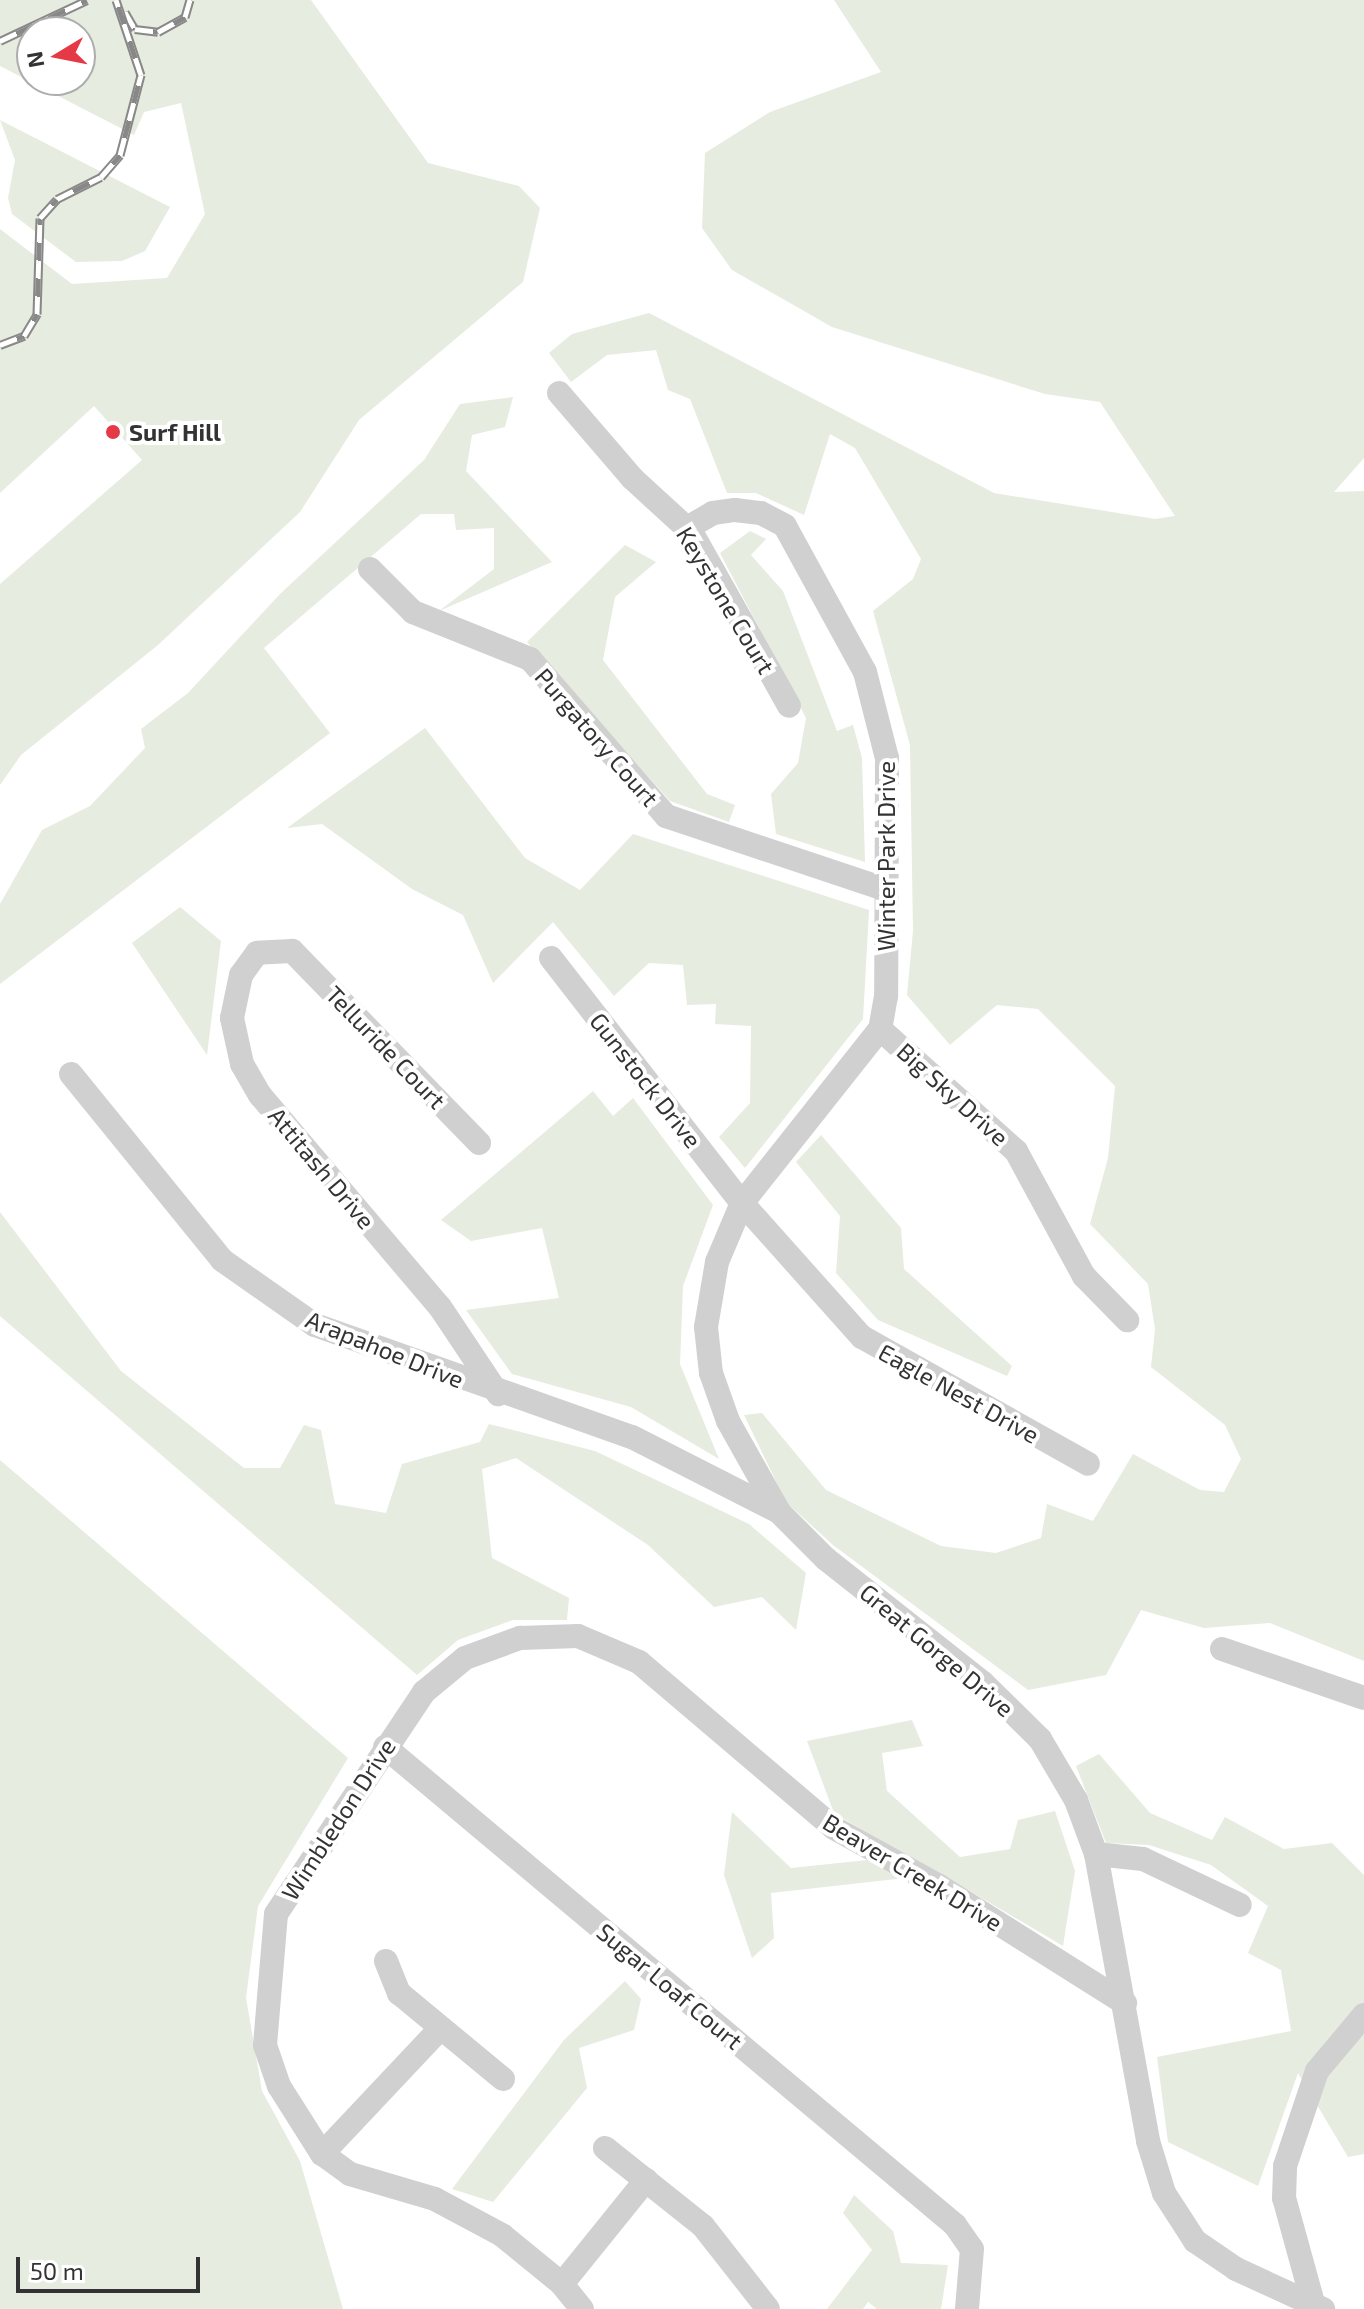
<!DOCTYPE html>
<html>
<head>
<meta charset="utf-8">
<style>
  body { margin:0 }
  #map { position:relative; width:1364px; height:2309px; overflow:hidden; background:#fff; font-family:"Exo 2",sans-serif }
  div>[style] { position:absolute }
  .green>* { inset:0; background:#e6ecdf }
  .minor>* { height:24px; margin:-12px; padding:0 12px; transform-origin:12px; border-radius:12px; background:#d0d0d0 }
  .rail>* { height:9px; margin-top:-4.5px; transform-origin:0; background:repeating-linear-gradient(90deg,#fff 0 18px,#888 0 36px); box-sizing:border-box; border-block:2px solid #888 }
  .dots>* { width:22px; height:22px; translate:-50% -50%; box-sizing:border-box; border:4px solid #fff; border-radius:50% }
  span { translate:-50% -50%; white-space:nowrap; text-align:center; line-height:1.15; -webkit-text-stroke:8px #fff; paint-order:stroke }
  .poi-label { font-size:24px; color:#333; font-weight:700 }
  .left { translate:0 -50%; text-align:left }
  .street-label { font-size:24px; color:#333 }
  .north { position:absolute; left:16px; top:16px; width:80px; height:80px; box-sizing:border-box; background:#fff; border:2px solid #adadad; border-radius:50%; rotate:260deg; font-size:22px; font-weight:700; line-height:32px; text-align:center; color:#333 }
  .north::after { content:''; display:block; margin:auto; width:28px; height:36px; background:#e63946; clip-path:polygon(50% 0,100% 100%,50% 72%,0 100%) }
  .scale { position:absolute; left:16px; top:2257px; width:184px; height:36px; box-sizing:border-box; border:4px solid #333; border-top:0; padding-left:10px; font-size:24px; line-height:28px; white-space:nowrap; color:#333; -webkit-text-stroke:6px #fff; paint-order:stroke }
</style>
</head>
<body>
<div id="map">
  <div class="green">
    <div style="clip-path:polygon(evenodd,0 0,311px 0,428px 163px,519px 186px,540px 208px,523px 282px,359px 420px,300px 512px,158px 645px,21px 755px,0 785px,0 584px,142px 460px,94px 406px,0 493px,0 229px,72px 284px,167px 278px,205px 214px,181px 103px,144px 112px,134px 135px,0 66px,0 0,80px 32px,80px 80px,32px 80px,32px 32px,80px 32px)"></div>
    <div style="clip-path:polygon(834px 0,1364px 0,1364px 458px,1334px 492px,1364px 491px,1364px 1661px,1270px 1623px,1204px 1628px,1141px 1610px,1106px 1675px,1028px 1690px,833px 1545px,786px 1502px,744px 1415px,762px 1413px,826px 1490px,941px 1546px,996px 1553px,1041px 1538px,1047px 1504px,1093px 1521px,1133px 1454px,1200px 1490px,1224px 1492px,1241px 1459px,1225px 1425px,1151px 1367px,1155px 1329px,1148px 1284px,1090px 1224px,1108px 1158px,1115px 1086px,1038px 1009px,997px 1005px,950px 1045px,907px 995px,913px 931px,910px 745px,873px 611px,913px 579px,921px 559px,855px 448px,830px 434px,804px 515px,756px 493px,727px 493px,690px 399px,668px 390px,656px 350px,607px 355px,571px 382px,549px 353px,572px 334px,649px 313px,994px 493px,1155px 519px,1175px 516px,1100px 402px,1045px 394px,832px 327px,732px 270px,702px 228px,705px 153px,770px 112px,881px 72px)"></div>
    <div style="clip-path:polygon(0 120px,170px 207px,145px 251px,122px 261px,76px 262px,12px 214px,8px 198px,15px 160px)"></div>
    <div style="clip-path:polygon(513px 397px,505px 427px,472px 435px,466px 471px,552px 562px,439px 611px,494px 569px,494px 528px,456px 530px,454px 514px,421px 514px,264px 648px,330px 733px,0 984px,0 904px,42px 830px,90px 806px,145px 748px,141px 729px,188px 693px,280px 594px,424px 460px,460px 404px)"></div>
    <div style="clip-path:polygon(750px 531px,766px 539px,751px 555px,783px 591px,837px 731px,853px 725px,862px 758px,865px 862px,776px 834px,771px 794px,798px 763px,806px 718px,720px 553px)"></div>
    <div style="clip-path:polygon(625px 545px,656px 562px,615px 597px,603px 660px,707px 794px,735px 805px,729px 822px,670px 801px,527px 642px)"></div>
    <div style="clip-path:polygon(425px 728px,525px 858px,580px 890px,633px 834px,869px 910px,863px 1019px,745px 1168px,719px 1137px,750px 1103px,751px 1026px,715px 1024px,716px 1004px,687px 1005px,683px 965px,649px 963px,614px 996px,553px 922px,493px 983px,463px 915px,412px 889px,322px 824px,287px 828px)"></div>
    <div style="clip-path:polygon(180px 907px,221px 941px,207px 1055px,132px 943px)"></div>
    <div style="clip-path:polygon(593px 1091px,613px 1116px,633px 1098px,713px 1205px,683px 1286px,680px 1364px,719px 1459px,631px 1407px,512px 1374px,466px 1310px,559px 1298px,542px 1228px,471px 1241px,441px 1220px)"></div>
    <div style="clip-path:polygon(821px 1135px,901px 1228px,904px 1269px,1012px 1366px,1007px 1376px,878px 1320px,836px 1273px,840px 1216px,796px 1162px)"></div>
    <div style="clip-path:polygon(0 1212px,121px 1371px,244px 1468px,280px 1468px,304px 1425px,321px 1430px,335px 1504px,386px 1513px,402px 1464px,480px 1442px,489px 1424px,595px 1451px,749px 1524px,806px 1573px,796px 1630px,762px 1597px,714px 1607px,648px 1545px,516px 1458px,482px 1469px,492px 1558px,569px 1598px,567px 1620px,513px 1620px,458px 1640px,417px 1675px,0 1316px)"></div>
    <div style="clip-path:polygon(0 1460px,348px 1758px,258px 1906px,246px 1998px,262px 2091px,300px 2161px,343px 2309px,0 2309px)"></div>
    <div style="clip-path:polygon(912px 1720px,923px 1746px,882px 1753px,887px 1791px,960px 1857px,1010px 1849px,1018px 1820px,1055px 1811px,1075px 1871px,1063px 1946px,941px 1874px,771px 1893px,774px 1938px,752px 1958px,724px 1875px,732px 1812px,791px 1868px,906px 1856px,834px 1813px,807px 1741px)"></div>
    <div style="clip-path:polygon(1099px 1754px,1150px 1813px,1212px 1840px,1225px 1817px,1284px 1849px,1332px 1843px,1364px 1875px,1364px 2154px,1348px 2157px,1298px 2073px,1258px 2186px,1168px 2142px,1157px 2057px,1291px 2031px,1281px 1970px,1248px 1953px,1268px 1906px,1211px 1865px,1149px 1845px,1106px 1843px,1076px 1766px)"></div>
    <div style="clip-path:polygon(625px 1981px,641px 1999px,634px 2030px,579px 2048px,587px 2088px,493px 2202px,452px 2189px,564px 2040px)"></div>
    <div style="clip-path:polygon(854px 2195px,893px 2231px,901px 2263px,948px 2265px,941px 2309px,877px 2309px,868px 2302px,863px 2309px,827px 2309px,872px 2250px,843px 2213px)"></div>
  </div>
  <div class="minor">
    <div style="left:559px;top:393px;width:112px;rotate:49.3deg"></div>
    <div style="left:632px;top:478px;width:81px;rotate:42.5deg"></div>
    <div style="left:692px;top:533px;width:198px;rotate:60.7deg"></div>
    <div style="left:687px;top:528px;width:30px;rotate:-30deg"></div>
    <div style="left:713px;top:513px;width:22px;rotate:-8deg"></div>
    <div style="left:735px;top:510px;width:26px;rotate:7deg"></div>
    <div style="left:761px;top:513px;width:27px;rotate:28deg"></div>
    <div style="left:785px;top:526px;width:166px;rotate:61.3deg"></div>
    <div style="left:865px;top:672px;width:89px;rotate:75.7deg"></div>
    <div style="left:887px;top:758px;width:238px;rotate:90.2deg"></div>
    <div style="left:886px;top:996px;width:34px;rotate:100deg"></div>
    <div style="left:880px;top:1029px;width:222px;rotate:128.4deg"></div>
    <div style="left:742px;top:1203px;width:64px;rotate:113deg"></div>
    <div style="left:717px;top:1262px;width:66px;rotate:99.6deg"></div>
    <div style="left:706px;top:1327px;width:46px;rotate:83.8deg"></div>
    <div style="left:711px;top:1373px;width:51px;rotate:70.5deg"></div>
    <div style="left:728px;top:1421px;width:104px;rotate:60.7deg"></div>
    <div style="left:779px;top:1512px;width:66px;rotate:45deg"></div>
    <div style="left:826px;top:1559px;width:200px;rotate:38.3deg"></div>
    <div style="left:983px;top:1683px;width:80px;rotate:44.5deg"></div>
    <div style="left:1040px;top:1739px;width:71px;rotate:59.5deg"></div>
    <div style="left:1076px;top:1800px;width:58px;rotate:69.7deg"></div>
    <div style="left:1096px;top:1854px;width:292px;rotate:79.7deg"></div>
    <div style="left:1148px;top:2141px;width:54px;rotate:72.9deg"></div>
    <div style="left:1164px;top:2193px;width:57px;rotate:57.1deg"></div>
    <div style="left:1195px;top:2241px;width:50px;rotate:34.3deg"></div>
    <div style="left:1236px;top:2269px;width:96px;rotate:24.7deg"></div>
    <div style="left:370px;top:569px;width:61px;rotate:45deg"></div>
    <div style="left:413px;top:612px;width:126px;rotate:21.9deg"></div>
    <div style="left:530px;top:659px;width:208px;rotate:49.1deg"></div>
    <div style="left:666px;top:816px;width:233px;rotate:18.5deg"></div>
    <div style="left:551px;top:958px;width:311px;rotate:52.1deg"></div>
    <div style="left:742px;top:1203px;width:180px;rotate:48.2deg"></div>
    <div style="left:862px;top:1337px;width:259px;rotate:29.3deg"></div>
    <div style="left:880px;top:1029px;width:183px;rotate:41.9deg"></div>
    <div style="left:1016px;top:1151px;width:142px;rotate:61.5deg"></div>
    <div style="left:1084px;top:1276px;width:62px;rotate:45.7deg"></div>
    <div style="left:71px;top:1074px;width:240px;rotate:50.9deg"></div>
    <div style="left:222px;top:1260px;width:113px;rotate:35deg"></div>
    <div style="left:315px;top:1325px;width:336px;rotate:19.5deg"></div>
    <div style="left:632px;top:1437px;width:165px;rotate:27deg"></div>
    <div style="left:479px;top:1143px;width:268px;rotate:-134.2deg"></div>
    <div style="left:292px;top:951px;width:35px;rotate:177deg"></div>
    <div style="left:257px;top:953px;width:27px;rotate:126deg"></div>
    <div style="left:241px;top:975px;width:44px;rotate:101.8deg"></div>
    <div style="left:232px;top:1018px;width:47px;rotate:77.7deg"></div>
    <div style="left:242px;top:1064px;width:36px;rotate:60deg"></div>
    <div style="left:260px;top:1095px;width:278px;rotate:49.7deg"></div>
    <div style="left:440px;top:1307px;width:105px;rotate:56.3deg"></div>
    <div style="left:1222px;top:1649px;width:150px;rotate:19deg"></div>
    <div style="left:385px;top:1747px;width:744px;rotate:39.98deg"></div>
    <div style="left:955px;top:2225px;width:29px;rotate:55deg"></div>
    <div style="left:972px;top:2249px;width:60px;rotate:94.8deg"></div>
    <div style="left:1096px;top:1854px;width:47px;rotate:6.1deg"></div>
    <div style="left:1143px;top:1859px;width:107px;rotate:25.4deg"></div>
    <div style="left:386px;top:1961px;width:35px;rotate:68deg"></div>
    <div style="left:399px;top:1993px;width:135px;rotate:39.6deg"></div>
    <div style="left:605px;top:2148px;width:125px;rotate:38.5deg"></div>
    <div style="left:703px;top:2226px;width:105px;rotate:51.9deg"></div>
    <div style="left:322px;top:2154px;width:170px;rotate:-46.7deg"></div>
    <div style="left:562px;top:2284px;width:134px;rotate:-51.1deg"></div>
    <div style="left:1313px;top:2303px;width:109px;rotate:-105.4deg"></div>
    <div style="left:1284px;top:2198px;width:32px;rotate:-88deg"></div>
    <div style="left:1285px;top:2166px;width:100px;rotate:-71.4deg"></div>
    <div style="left:1317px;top:2071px;width:73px;rotate:-50deg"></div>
    <div style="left:582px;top:2309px;width:32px;rotate:-129deg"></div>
    <div style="left:562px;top:2284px;width:77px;rotate:-140.8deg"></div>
    <div style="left:502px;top:2235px;width:76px;rotate:-151.8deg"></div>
    <div style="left:435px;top:2199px;width:89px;rotate:-163.6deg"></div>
    <div style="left:350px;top:2174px;width:34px;rotate:-144deg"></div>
    <div style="left:322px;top:2154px;width:80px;rotate:-122.3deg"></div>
    <div style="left:279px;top:2086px;width:43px;rotate:-108.9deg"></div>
    <div style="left:265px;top:2045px;width:131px;rotate:-85.2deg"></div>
    <div style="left:276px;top:1914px;width:267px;rotate:-56.3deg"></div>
    <div style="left:424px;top:1692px;width:53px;rotate:-39.7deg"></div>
    <div style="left:465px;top:1658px;width:59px;rotate:-20deg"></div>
    <div style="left:520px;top:1638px;width:58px;rotate:-2deg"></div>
    <div style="left:578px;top:1636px;width:66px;rotate:23.1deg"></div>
    <div style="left:639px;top:1662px;width:256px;rotate:40.4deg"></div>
    <div style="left:834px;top:1828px;width:120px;rotate:28.9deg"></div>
    <div style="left:939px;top:1886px;width:220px;rotate:32.2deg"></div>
  </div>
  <div class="rail">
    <div style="left:125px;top:12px;width:20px;rotate:60deg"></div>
    <div style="left:135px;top:29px;width:23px;rotate:7deg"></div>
    <div style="left:158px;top:32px;width:31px;rotate:-29deg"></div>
    <div style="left:185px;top:17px;width:18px;rotate:-74deg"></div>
    <div style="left:0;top:41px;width:96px;rotate:-25.2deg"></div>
    <div style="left:0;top:345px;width:26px;rotate:-21deg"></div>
    <div style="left:24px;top:336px;width:26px;rotate:-59deg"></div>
    <div style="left:37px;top:314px;width:96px;rotate:-88.2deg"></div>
    <div style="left:40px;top:218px;width:25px;rotate:-48deg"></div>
    <div style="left:57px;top:199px;width:49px;rotate:-26.6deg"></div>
    <div style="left:101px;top:177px;width:29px;rotate:-49deg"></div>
    <div style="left:120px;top:155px;width:83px;rotate:-75.3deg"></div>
    <div style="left:141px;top:75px;width:79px;rotate:-108.4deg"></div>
  </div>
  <div class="dots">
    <div style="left:113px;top:432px;background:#e63946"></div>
  </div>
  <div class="poi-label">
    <span class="left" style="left:129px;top:432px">Surf Hill</span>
  </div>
  <div class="street-label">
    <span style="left:726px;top:600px;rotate:59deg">Keystone Court</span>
    <span style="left:597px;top:737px;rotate:49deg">Purgatory Court</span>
    <span style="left:886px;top:856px;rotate:-90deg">Winter Park Drive</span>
    <span style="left:386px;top:1047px;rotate:46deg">Telluride Court</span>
    <span style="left:646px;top:1080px;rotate:52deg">Gunstock Drive</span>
    <span style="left:953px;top:1094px;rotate:42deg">Big Sky Drive</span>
    <span style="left:322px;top:1168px;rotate:50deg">Attitash Drive</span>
    <span style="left:385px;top:1349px;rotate:22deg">Arapahoe Drive</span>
    <span style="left:959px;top:1393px;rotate:29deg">Eagle Nest Drive</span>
    <span style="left:937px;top:1650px;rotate:40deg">Great Gorge Drive</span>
    <span style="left:338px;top:1819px;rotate:-57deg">Wimbledon Drive</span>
    <span style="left:913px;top:1872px;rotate:31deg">Beaver Creek Drive</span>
    <span style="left:670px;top:1986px;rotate:40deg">Sugar Loaf Court</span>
  </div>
  <div class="north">N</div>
  <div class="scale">50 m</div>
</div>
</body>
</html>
